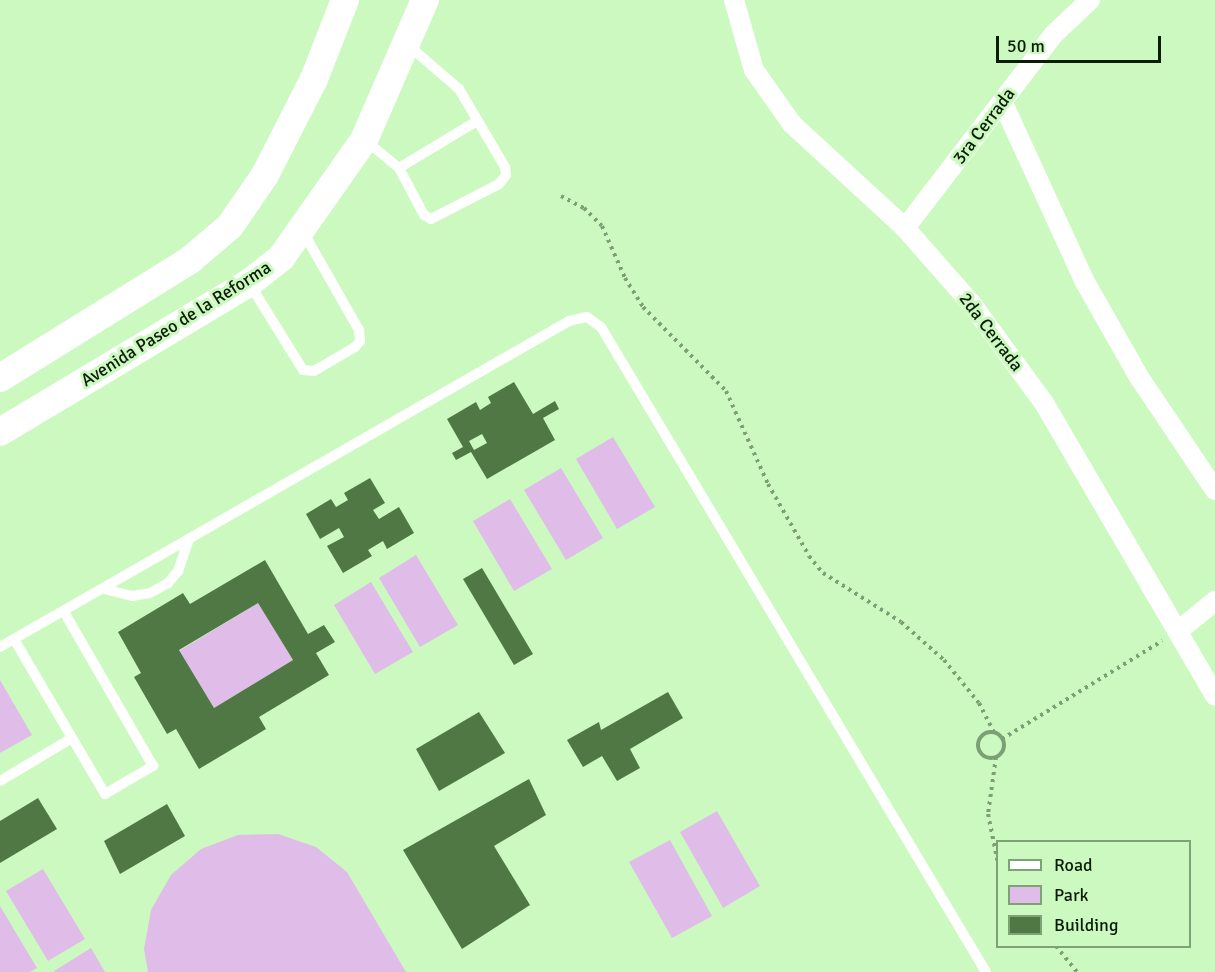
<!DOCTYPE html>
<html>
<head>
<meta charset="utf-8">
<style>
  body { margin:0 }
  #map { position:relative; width:1215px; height:972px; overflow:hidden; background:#ccf9c0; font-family:Signika,sans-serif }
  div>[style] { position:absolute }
  .green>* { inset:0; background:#e0bde9 }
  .building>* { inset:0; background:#507845 }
  .path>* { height:4px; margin-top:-2px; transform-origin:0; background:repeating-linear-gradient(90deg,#7d9f74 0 3px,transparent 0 7.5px) }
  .path>.ring { margin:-2px; padding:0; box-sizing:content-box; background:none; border:4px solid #7d9f74; border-radius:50% }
  .lane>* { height:10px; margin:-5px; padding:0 5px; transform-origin:5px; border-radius:5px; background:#fff }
  .street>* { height:20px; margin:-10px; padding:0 10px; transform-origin:10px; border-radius:10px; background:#fff }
  .secondary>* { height:28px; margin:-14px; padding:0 14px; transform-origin:14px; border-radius:14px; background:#fff }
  span { translate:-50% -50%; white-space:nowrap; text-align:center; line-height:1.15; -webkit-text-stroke:6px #ccf9c0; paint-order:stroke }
  .street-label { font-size:18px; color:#0b1c07 }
  .legend { position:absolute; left:996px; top:840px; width:195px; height:108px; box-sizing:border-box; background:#ccf9c0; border:2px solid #7fa176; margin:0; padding:8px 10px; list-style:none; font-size:18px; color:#0b1c07 }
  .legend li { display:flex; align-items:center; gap:12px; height:30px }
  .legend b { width:30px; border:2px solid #7fa176 }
  .scale { position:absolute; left:996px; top:36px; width:165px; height:27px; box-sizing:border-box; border:3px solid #0b1c07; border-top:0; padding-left:8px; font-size:18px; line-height:21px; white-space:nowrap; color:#0b1c07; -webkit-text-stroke:4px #ccf9c0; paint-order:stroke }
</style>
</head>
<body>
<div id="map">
  <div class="green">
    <div style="clip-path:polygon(613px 437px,655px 507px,617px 529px,576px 459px)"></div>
    <div style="clip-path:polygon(561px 468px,603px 538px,566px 560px,524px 490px)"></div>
    <div style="clip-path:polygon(510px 499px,552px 569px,514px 591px,473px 521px)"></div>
    <div style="clip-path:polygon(416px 555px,458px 625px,420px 647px,379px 578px)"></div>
    <div style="clip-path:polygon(371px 582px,413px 652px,375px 674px,334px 605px)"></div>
    <div style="clip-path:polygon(258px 603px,293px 660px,214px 708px,179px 651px)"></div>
    <div style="clip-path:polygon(0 680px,32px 735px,0 753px)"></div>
    <div style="clip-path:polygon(717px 811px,760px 886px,723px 908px,680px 832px)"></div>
    <div style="clip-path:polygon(278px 834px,316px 847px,347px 872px,406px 972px,148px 972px,144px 949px,151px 910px,171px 875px,201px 849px,238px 835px)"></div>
    <div style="clip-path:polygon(670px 840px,712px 916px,672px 938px,629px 862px)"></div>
    <div style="clip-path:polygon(43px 869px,85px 939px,48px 961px,6px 891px)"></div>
    <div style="clip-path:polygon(0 906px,37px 968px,30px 972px,0 972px)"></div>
    <div style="clip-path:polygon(91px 948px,105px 972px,54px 972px,54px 971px)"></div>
  </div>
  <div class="building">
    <div style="clip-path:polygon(evenodd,514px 382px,533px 414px,555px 401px,559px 409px,543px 418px,555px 440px,487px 479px,471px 452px,456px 460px,452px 453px,463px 447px,447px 419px,476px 402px,480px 410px,491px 403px,488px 397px,514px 382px,482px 434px,487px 443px,474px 450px,469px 441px,482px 434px)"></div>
    <div style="clip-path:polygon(370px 478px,385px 503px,373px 510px,379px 519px,399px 507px,414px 533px,387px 549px,383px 541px,368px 550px,372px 556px,343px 573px,327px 546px,344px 537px,339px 528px,320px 539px,306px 514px,331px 499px,336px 507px,348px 500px,344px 493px)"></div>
    <div style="clip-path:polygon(evenodd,265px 560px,308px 634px,324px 625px,335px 642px,316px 653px,329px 675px,259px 717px,266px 729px,199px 769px,176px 729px,167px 734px,134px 677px,141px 673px,118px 632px,183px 593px,190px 604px,265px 560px,258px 603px,293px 660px,214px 708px,179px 650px,258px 603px)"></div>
    <div style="clip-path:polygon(482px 568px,533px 654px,514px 665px,463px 579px)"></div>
    <div style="clip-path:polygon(668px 692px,683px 718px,630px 749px,640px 768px,617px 781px,602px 756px,583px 767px,567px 740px,599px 722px,601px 730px)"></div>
    <div style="clip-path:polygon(479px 712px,505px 753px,439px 791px,416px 749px)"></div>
    <div style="clip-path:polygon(529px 779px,546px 815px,494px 846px,530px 905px,462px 949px,403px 850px)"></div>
    <div style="clip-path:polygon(38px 798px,57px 829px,0 863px,0 821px)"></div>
    <div style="clip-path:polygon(167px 804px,185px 836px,120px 874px,104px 841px)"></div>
  </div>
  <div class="path">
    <div style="left:561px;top:196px;width:26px;rotate:28deg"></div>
    <div style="left:584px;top:208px;width:25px;rotate:45deg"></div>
    <div style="left:602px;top:226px;width:57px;rotate:66.1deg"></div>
    <div style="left:625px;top:278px;width:34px;rotate:58deg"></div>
    <div style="left:643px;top:307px;width:118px;rotate:45.3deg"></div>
    <div style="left:726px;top:391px;width:102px;rotate:65.7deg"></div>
    <div style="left:768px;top:484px;width:83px;rotate:60.3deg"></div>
    <div style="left:809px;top:556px;width:22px;rotate:51deg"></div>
    <div style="left:823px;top:573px;width:92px;rotate:32.1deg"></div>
    <div style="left:901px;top:622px;width:57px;rotate:41.5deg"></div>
    <div style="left:944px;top:660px;width:55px;rotate:50.9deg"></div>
    <div style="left:979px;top:703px;width:33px;rotate:63deg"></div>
    <div class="ring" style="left:978px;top:732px;width:22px;height:22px"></div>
    <div style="left:1002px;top:739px;width:188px;rotate:-31.5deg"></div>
    <div style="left:996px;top:757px;width:58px;rotate:98deg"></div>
    <div style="left:988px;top:814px;width:50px;rotate:78.5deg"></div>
    <div style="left:1056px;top:946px;width:33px;rotate:51deg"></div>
  </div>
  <div class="lane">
    <div style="left:365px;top:140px;width:44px;rotate:39.5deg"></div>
    <div style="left:399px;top:168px;width:53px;rotate:62deg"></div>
    <div style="left:424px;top:215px;width:8px;rotate:30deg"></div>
    <div style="left:431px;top:219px;width:76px;rotate:-27.2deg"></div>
    <div style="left:499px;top:184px;width:11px;rotate:-52deg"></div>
    <div style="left:506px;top:175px;width:8px;rotate:-97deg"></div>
    <div style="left:505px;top:167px;width:91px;rotate:-120.5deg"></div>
    <div style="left:459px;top:89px;width:67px;rotate:-139.2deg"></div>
    <div style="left:399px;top:168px;width:91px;rotate:-31.1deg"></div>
    <div style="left:249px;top:283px;width:102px;rotate:58.2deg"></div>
    <div style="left:303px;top:370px;width:11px;rotate:5deg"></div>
    <div style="left:314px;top:371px;width:48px;rotate:-30.3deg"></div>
    <div style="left:355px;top:347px;width:8px;rotate:-50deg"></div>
    <div style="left:360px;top:341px;width:11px;rotate:-95deg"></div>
    <div style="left:359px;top:330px;width:113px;rotate:-119.7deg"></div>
    <div style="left:104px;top:589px;width:29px;rotate:14deg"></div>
    <div style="left:132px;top:596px;width:18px;rotate:-9deg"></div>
    <div style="left:150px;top:593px;width:21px;rotate:-29deg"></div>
    <div style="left:168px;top:583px;width:16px;rotate:-50deg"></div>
    <div style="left:178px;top:571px;width:34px;rotate:-71deg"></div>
    <div style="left:14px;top:639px;width:180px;rotate:59.6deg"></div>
    <div style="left:105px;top:794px;width:56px;rotate:-30.3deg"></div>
    <div style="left:153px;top:766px;width:178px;rotate:-120deg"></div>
    <div style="left:0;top:647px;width:656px;rotate:-29.81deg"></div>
    <div style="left:569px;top:321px;width:18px;rotate:-13deg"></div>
    <div style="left:587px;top:317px;width:17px;rotate:36deg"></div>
    <div style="left:601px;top:327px;width:751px;rotate:59.17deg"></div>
    <div style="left:0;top:781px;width:84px;rotate:-30.8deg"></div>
  </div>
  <div class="street">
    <div style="left:734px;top:0;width:73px;rotate:74.1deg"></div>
    <div style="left:754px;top:70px;width:66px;rotate:54.9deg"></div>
    <div style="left:792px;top:124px;width:154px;rotate:42.6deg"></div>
    <div style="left:905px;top:228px;width:100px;rotate:48.7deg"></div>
    <div style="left:971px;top:303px;width:124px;rotate:53.9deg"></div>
    <div style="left:1044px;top:403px;width:339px;rotate:59.7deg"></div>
    <div style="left:1002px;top:101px;width:199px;rotate:65.4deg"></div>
    <div style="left:1085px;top:282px;width:109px;rotate:60.4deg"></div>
    <div style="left:1139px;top:377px;width:136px;rotate:56.1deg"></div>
    <div style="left:905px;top:228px;width:243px;rotate:-52.5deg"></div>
    <div style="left:1053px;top:35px;width:51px;rotate:-43.4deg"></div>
    <div style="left:1178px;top:631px;width:48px;rotate:-39deg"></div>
  </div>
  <div class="secondary">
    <div style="left:0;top:378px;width:224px;rotate:-31.8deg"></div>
    <div style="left:190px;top:260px;width:52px;rotate:-40.4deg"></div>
    <div style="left:230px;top:226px;width:62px;rotate:-55.5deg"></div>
    <div style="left:265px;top:175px;width:108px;rotate:-63deg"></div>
    <div style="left:314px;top:79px;width:85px;rotate:-68.6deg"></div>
    <div style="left:0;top:432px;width:290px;rotate:-30.9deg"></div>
    <div style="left:249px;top:283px;width:41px;rotate:-38deg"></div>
    <div style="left:281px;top:258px;width:144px;rotate:-54.9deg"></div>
    <div style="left:364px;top:140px;width:153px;rotate:-66.5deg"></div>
  </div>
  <div class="street-label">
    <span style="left:984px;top:126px;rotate:-53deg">3ra Cerrada</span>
    <span style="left:176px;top:324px;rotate:-32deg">Avenida Paseo de la Reforma</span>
    <span style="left:991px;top:332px;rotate:53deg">2da Cerrada</span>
  </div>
  <ul class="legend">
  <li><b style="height:8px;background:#fff"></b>Road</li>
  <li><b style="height:16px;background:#e0bde9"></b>Park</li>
  <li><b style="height:16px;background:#507845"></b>Building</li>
  </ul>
  <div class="scale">50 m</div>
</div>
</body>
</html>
